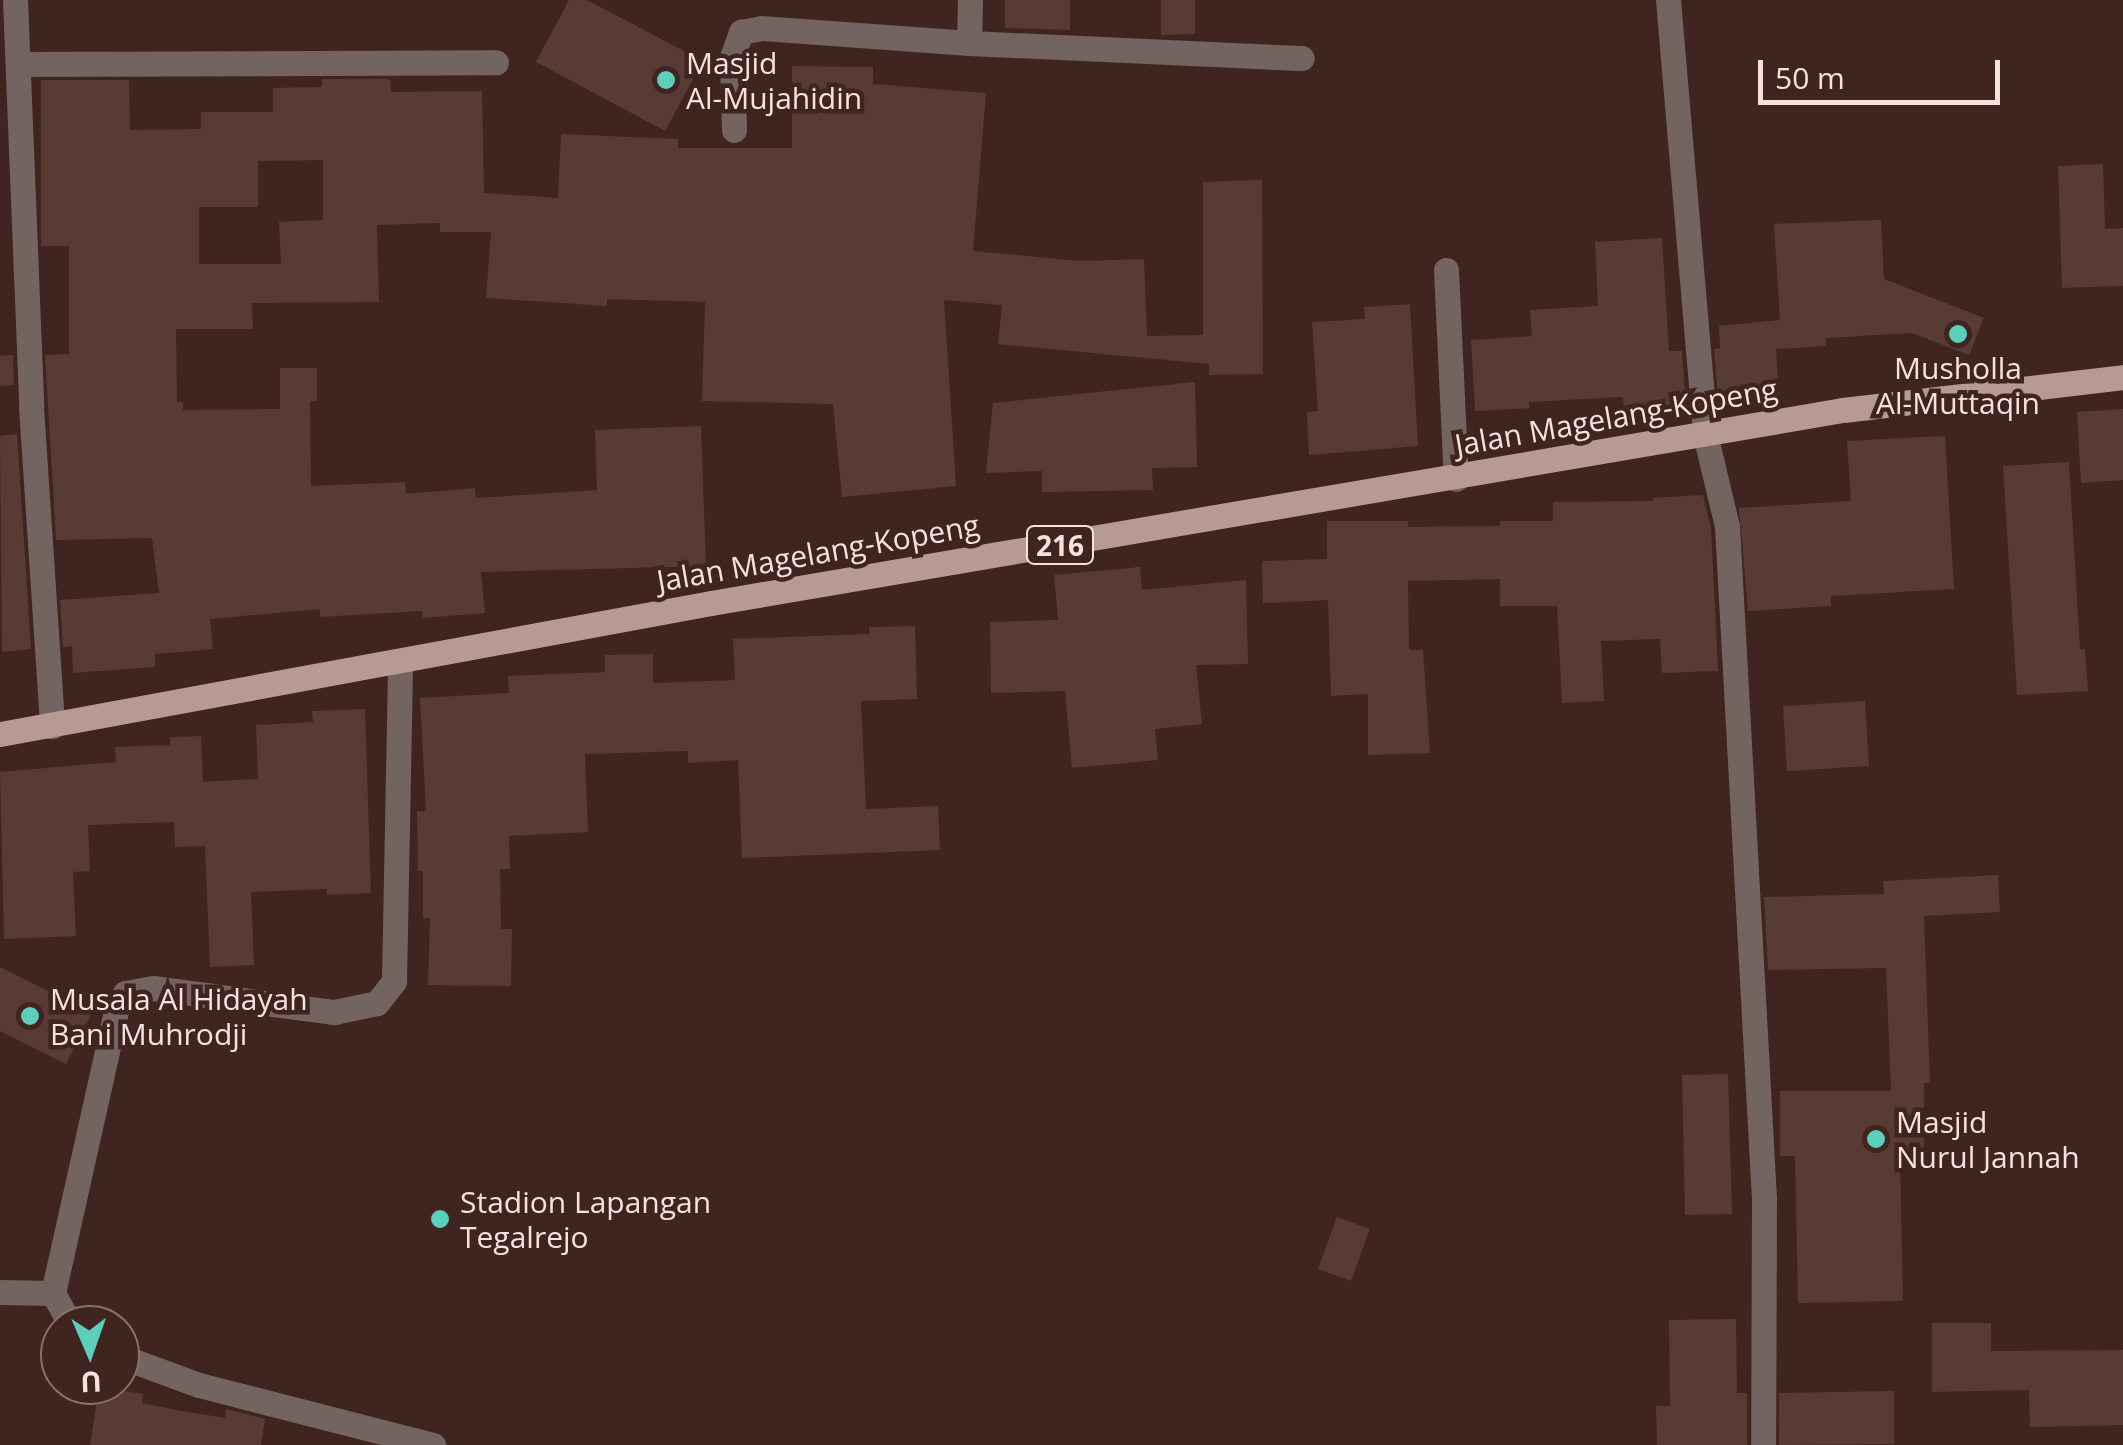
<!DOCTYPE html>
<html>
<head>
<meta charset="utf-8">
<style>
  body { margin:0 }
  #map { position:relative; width:2123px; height:1445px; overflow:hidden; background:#40241f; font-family:"Open Sans",sans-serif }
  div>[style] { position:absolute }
  .building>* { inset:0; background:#593b35 }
  .minor>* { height:25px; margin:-12.5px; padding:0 12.5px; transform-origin:12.5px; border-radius:12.5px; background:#736461 }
  .primary>* { height:25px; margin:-12.5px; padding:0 12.5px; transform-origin:12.5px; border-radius:12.5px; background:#b89a94 }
  .dots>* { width:28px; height:28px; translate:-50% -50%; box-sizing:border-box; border:5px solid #40241f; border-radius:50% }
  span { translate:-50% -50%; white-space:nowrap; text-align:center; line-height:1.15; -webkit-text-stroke:9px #40241f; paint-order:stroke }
  .shield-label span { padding:2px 8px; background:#40241f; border:2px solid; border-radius:8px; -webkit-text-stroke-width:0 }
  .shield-label { font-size:28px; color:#f5e2de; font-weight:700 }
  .poi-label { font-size:30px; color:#f5e2de }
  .left { translate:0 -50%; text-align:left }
  .street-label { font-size:30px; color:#f5e2de }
  .north { position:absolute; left:40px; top:1305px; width:100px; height:100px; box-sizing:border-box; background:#40241f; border:2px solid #88706b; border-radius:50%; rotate:178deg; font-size:28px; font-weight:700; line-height:40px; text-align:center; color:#f5e2de }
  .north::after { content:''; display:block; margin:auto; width:35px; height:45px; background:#5bcebc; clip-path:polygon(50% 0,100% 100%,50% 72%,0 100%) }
  .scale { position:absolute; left:1758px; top:60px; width:242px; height:45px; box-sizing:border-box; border:5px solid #f5e2de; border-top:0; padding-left:12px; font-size:30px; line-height:35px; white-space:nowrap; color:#f5e2de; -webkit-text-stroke:8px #40241f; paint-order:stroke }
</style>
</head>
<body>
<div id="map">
  <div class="building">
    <div style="clip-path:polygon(569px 0,587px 0,703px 61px,665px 131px,536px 62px)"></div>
    <div style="clip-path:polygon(1005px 0,1070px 0,1070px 30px,1005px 28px)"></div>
    <div style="clip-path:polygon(1161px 0,1195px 0,1195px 34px,1161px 35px)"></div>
    <div style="clip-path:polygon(evenodd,792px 66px,873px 67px,873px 84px,986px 93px,973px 251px,1080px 261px,1144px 259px,1147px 336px,1203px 335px,1203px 182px,1262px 180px,1263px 374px,1209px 375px,1209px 364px,998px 344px,1002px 305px,944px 300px,956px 486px,842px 497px,833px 404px,702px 401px,705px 302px,607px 299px,607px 306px,486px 298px,491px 232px,440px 232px,440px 223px,377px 225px,379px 302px,252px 303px,253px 329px,176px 329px,177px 402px,183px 402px,183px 410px,280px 409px,280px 368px,317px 368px,317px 401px,310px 401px,311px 486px,405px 482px,406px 494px,475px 488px,476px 498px,597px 490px,595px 430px,701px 426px,706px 566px,481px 572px,485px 613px,423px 618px,422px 611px,320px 617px,320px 609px,210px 619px,213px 649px,155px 654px,155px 667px,73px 673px,72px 646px,63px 647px,60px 600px,159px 593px,152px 538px,56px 540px,45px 355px,69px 354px,69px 246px,41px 246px,41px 80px,129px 80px,130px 130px,201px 129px,201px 112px,273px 112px,273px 88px,322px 87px,322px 79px,390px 79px,391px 92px,482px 91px,484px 193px,558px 198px,561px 134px,678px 139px,678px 148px,792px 148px,792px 66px,323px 160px,323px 220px,279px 222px,281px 264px,199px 264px,199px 207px,258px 207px,258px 161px,323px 160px)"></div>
    <div style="clip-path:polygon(2103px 164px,2105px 229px,2123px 228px,2123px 286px,2062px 288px,2058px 166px)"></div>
    <div style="clip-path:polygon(1881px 220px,1884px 279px,1984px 318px,1969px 355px,1912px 333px,1826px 338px,1826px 346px,1776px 349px,1779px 397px,1718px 398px,1714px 349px,1720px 348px,1719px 326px,1780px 320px,1774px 224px)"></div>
    <div style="clip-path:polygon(1662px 238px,1669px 351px,1682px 351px,1686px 406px,1624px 410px,1623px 397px,1529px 402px,1529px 408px,1475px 411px,1471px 340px,1532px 336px,1530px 310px,1598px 306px,1595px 242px)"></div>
    <div style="clip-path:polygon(1410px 304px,1418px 446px,1309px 455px,1307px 412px,1318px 411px,1312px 322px,1365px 319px,1364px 307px)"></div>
    <div style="clip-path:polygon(13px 355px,14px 385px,0 386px,0 356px)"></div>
    <div style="clip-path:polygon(1195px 382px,1197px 467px,1152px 468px,1153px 490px,1042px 492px,1042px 471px,986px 473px,993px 403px)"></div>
    <div style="clip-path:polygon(2123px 409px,2123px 480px,2081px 483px,2077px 412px)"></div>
    <div style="clip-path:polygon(17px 434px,31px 649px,2px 652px,0 436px)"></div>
    <div style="clip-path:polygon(1945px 436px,1954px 589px,1831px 596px,1831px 606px,1748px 611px,1739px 508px,1851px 501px,1847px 441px)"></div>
    <div style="clip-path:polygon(2069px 462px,2080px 649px,2085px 649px,2088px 691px,2017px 695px,2003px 466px)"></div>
    <div style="clip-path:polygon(1703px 495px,1711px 528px,1718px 671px,1662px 673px,1660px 639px,1601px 641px,1604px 701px,1562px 703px,1557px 606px,1500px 606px,1500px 579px,1408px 581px,1409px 650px,1423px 650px,1430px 753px,1368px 755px,1368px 694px,1331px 696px,1328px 600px,1263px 603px,1262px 561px,1327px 559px,1327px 521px,1408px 521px,1408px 527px,1500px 526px,1500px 521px,1553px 521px,1553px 502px,1653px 501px,1653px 498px)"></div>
    <div style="clip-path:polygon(1140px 567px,1142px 590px,1246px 580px,1248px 664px,1196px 665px,1202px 724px,1155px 729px,1158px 760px,1072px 768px,1065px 691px,991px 693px,990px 622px,1058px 620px,1054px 575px)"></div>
    <div style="clip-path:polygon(915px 626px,917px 699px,861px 701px,866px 809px,938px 806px,940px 850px,742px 858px,738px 760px,688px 763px,688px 751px,585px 754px,588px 832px,509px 836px,510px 869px,500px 869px,501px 929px,512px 929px,511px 986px,428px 985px,430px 918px,423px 918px,423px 871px,418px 871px,417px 811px,426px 811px,420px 698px,509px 693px,508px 676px,605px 672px,605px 655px,653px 654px,653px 683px,735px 680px,733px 639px,869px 634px,869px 627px)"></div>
    <div style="clip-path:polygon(1865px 701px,1869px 766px,1787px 771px,1783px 706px)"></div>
    <div style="clip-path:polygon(365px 709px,371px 893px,327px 895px,327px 889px,251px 892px,254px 965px,210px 967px,205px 846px,175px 847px,174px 822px,88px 825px,90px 871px,73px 872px,76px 936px,4px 939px,0 772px,116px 762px,115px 747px,170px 745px,170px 737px,201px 736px,203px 782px,258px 779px,256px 725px,313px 722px,312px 711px)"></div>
    <div style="clip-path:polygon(1998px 875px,2000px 912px,1924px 916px,1930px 1083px,1924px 1083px,1924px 1156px,1900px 1156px,1903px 1301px,1798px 1303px,1795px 1156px,1780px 1156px,1780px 1091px,1891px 1091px,1886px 968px,1768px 970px,1764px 897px,1884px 894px,1883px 881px)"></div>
    <div style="clip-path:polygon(0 967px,92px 1013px,66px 1064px,0 1031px)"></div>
    <div style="clip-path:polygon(1728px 1074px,1732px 1214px,1685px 1215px,1682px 1075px)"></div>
    <div style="clip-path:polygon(1337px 1217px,1370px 1229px,1351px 1281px,1318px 1269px)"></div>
    <div style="clip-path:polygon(1736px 1319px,1737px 1393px,1747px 1393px,1747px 1445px,1657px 1445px,1656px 1406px,1670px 1406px,1669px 1320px)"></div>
    <div style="clip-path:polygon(1932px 1323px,1991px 1323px,1991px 1351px,2123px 1350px,2123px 1425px,2030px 1427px,2029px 1390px,1932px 1392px)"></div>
    <div style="clip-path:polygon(99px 1387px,143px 1394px,142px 1403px,176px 1410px,225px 1418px,226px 1409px,265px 1419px,261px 1445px,90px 1445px)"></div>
    <div style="clip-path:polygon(1894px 1391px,1894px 1444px,1779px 1445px,1779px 1393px)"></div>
  </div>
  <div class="minor">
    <div style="left:15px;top:0;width:407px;rotate:87.7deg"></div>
    <div style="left:31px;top:407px;width:320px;rotate:86.2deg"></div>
    <div style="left:970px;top:0;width:43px;rotate:91.3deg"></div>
    <div style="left:969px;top:43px;width:333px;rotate:2.6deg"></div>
    <div style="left:1668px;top:0;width:436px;rotate:85.1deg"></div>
    <div style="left:1705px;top:434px;width:95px;rotate:76.6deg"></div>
    <div style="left:1727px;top:526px;width:674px;rotate:86.85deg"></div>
    <div style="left:1764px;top:1199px;width:246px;rotate:90.2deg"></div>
    <div style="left:18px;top:64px;width:478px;rotate:-0.2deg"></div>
    <div style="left:734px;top:130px;width:73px;rotate:-91.6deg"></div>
    <div style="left:732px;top:57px;width:27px;rotate:-70deg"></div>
    <div style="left:741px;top:32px;width:20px;rotate:-11deg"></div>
    <div style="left:761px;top:28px;width:209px;rotate:4.1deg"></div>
    <div style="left:1446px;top:270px;width:209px;rotate:87.3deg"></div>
    <div style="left:0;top:1292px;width:53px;rotate:1.1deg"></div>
    <div style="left:53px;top:1293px;width:290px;rotate:-77.4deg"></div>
    <div style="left:116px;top:1010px;width:19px;rotate:-62deg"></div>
    <div style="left:125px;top:993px;width:28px;rotate:-10deg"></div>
    <div style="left:153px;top:988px;width:183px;rotate:7.6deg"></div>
    <div style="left:334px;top:1012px;width:44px;rotate:-11.8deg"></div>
    <div style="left:377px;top:1003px;width:28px;rotate:-52deg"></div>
    <div style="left:394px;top:981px;width:319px;rotate:-88.9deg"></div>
    <div style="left:53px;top:1293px;width:37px;rotate:61deg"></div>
    <div style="left:120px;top:1356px;width:84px;rotate:20.2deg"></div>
    <div style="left:199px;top:1385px;width:242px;rotate:14.4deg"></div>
  </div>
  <div class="primary">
    <div style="left:0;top:734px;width:723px;rotate:-10.44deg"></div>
    <div style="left:711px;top:603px;width:1148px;rotate:-9.68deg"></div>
    <div style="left:1843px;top:410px;width:282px;rotate:-6.7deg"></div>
  </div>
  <div class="dots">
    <div style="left:666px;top:80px;background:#5bcebc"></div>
    <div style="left:1958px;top:334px;background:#5bcebc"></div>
    <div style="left:30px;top:1016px;background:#5bcebc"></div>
    <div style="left:1876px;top:1139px;background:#5bcebc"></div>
    <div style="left:440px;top:1219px;background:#5bcebc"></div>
  </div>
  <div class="shield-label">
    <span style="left:1060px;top:545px">216</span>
  </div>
  <div class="poi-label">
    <span class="left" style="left:686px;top:80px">Masjid<br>Al-Mujahidin</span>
    <span style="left:1958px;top:385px">Musholla<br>Al-Muttaqin</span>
    <span class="left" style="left:50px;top:1016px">Musala Al Hidayah<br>Bani Muhrodji</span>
    <span class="left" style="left:1896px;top:1139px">Masjid<br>Nurul Jannah</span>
    <span class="left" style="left:460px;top:1219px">Stadion Lapangan<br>Tegalrejo</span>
  </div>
  <div class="street-label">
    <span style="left:1616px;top:417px;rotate:-10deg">Jalan Magelang-Kopeng</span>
    <span style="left:818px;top:553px;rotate:-10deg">Jalan Magelang-Kopeng</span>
  </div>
  <div class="north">U</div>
  <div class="scale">50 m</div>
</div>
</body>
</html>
